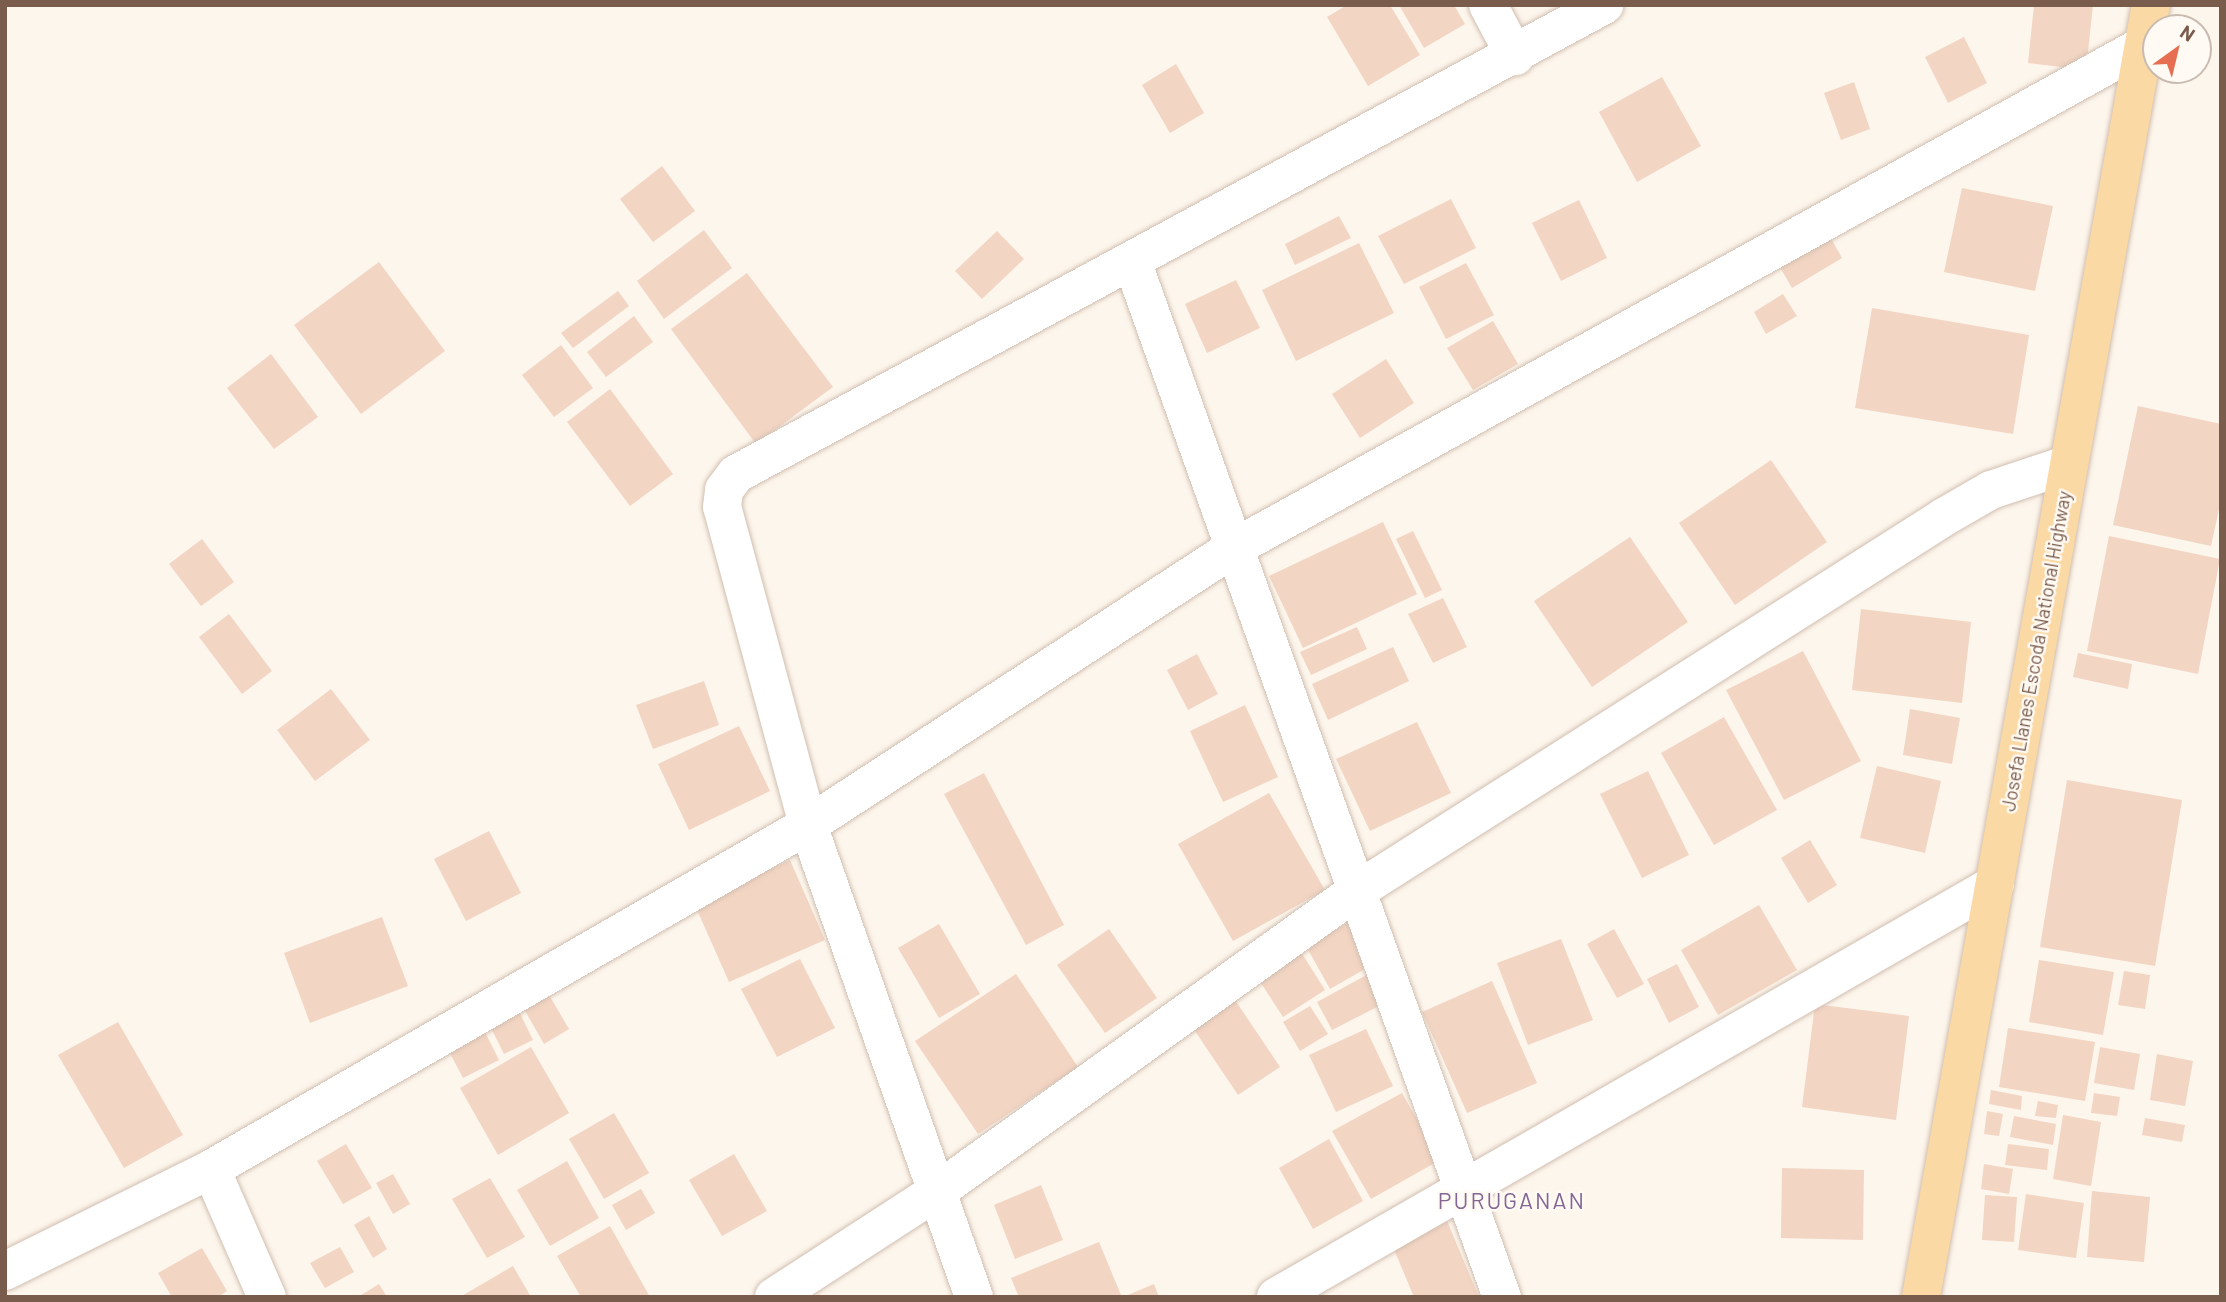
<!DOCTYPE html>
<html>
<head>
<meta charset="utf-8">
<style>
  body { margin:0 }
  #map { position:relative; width:2226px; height:1302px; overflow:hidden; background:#fdf6ec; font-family:Barlow,sans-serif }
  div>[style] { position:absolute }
  .building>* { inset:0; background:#f3d5c3 }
  .roads { filter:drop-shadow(0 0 2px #d1beb0) drop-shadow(0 0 2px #d1beb0) }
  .minor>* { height:38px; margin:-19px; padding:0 19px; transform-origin:19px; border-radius:19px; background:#fff }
  .primary>* { height:38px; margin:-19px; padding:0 19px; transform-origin:19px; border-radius:19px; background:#fbd9a5 }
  span { translate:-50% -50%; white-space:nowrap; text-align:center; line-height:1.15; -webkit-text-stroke:5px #fffaf3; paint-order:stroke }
  .street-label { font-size:19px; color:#7a5c4d }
  .quarter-label { font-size:23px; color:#846695; letter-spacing:2px }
  .frame { position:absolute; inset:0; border:7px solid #7a5c4d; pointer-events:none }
  .north { position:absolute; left:2142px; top:14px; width:70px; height:70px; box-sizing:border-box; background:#fffaf3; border:2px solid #cabbb1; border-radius:50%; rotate:34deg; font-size:19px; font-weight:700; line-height:28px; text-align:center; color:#7a5c4d }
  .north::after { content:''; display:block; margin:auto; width:24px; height:32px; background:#e76f51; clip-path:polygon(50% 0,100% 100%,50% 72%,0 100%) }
</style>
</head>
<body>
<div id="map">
  <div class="building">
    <div style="clip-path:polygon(1347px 5px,1390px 5px,1420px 55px,1368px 86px,1327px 17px)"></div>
    <div style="clip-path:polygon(1399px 5px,1454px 5px,1465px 24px,1424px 48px)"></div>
    <div style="clip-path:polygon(2034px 5px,2093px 5px,2086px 70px,2028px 63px)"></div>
    <div style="clip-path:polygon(1964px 37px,1987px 83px,1948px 103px,1925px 57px)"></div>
    <div style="clip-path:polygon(1176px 64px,1204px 113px,1170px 133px,1142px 85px)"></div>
    <div style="clip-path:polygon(1662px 77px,1701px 146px,1637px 182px,1599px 112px)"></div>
    <div style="clip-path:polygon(1854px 82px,1870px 129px,1841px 140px,1824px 93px)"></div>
    <div style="clip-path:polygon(662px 166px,695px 211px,653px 242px,620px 199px)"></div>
    <div style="clip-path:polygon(1962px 188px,2053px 206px,2035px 291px,1944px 272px)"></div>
    <div style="clip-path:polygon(1451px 199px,1476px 248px,1404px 284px,1378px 236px)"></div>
    <div style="clip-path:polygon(1579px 200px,1607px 258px,1561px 281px,1532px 223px)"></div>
    <div style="clip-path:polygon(1339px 216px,1351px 238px,1295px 265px,1285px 244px)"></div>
    <div style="clip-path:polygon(704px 230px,732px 268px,664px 319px,637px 281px)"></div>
    <div style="clip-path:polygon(997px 231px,1024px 259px,982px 299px,955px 271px)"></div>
    <div style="clip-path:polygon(1828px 233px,1842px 258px,1792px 288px,1777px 262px)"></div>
    <div style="clip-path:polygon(1359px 243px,1394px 313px,1296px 361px,1262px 290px)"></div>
    <div style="clip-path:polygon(379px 262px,445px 351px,361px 414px,294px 325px)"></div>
    <div style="clip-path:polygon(1466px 263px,1494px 315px,1446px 339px,1419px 287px)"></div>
    <div style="clip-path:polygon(747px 273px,833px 387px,756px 444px,671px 329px)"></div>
    <div style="clip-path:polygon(1236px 280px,1260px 328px,1207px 353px,1185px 304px)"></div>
    <div style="clip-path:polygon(618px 291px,629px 306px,573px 348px,561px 333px)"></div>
    <div style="clip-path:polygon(1783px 294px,1797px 316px,1766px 334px,1754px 312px)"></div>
    <div style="clip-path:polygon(1872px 308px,2029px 335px,2013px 434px,1855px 408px)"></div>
    <div style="clip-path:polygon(634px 316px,653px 342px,606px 377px,587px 352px)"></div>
    <div style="clip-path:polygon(1493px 321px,1518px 364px,1473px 390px,1447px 348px)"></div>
    <div style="clip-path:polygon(561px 345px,593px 388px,554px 417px,522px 375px)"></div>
    <div style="clip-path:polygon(271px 354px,318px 417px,274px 449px,227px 388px)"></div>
    <div style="clip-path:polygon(1386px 359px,1414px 403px,1360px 438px,1332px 394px)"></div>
    <div style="clip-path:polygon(610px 389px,673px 474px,630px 506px,567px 422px)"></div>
    <div style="clip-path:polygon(2138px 406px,2221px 424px,2221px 500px,2211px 546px,2113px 525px)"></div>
    <div style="clip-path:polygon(1771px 460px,1827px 542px,1735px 605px,1679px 523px)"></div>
    <div style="clip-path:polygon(1383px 522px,1417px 594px,1303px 648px,1269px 576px)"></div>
    <div style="clip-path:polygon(1413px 531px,1442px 590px,1425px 598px,1396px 539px)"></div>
    <div style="clip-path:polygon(2109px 536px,2220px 559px,2198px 674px,2087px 651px)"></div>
    <div style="clip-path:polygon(1630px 537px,1688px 622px,1592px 687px,1534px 601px)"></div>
    <div style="clip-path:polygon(202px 539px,234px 582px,201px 606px,169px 564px)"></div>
    <div style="clip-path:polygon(1443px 598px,1467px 647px,1433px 663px,1408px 614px)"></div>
    <div style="clip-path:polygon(1861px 609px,1971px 622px,1962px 703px,1852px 690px)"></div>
    <div style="clip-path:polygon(229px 614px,272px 671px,242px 694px,199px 637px)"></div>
    <div style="clip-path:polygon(1357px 627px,1367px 649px,1311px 675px,1300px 652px)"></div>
    <div style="clip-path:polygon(1393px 647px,1409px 681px,1328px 720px,1312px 684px)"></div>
    <div style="clip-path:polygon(1803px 651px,1861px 761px,1784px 800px,1726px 690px)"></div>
    <div style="clip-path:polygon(2078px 653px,2132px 664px,2128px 689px,2073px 677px)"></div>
    <div style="clip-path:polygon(1197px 654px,1218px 694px,1188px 710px,1167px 670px)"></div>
    <div style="clip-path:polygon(704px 681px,719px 725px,653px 749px,636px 705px)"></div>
    <div style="clip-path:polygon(331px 689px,370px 740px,315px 781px,277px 730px)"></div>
    <div style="clip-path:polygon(1245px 705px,1278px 777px,1223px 802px,1190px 731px)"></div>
    <div style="clip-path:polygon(1910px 709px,1960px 718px,1952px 764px,1903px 755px)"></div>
    <div style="clip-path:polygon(1724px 717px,1777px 810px,1714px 845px,1661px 753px)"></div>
    <div style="clip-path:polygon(1417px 722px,1451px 793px,1370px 831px,1336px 759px)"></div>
    <div style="clip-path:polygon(739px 726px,770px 791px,689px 830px,658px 764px)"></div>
    <div style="clip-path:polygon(1877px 766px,1941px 781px,1925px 853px,1860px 838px)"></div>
    <div style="clip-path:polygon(1648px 771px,1689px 855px,1642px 878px,1600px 794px)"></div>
    <div style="clip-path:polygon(984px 773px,1064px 925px,1026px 945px,944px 794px)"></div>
    <div style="clip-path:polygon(2067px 780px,2182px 800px,2155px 966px,2040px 947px)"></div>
    <div style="clip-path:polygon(1269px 793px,1325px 890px,1233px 941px,1178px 844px)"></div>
    <div style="clip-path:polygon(489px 831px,521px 893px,466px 921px,434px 859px)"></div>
    <div style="clip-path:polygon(1810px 840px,1837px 885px,1808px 903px,1781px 858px)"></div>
    <div style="clip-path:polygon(790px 860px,825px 940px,729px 982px,694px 903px)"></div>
    <div style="clip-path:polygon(1759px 905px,1797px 970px,1718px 1015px,1681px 950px)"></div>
    <div style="clip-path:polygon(382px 917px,408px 986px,310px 1023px,284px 953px)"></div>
    <div style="clip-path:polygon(1348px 923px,1372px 965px,1330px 989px,1306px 946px)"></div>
    <div style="clip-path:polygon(939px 924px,980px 994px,939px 1018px,898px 948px)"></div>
    <div style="clip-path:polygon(1109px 929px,1157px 998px,1105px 1033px,1057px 965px)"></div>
    <div style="clip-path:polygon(1614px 929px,1644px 984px,1617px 998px,1587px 944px)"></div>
    <div style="clip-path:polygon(1561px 939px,1593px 1020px,1528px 1045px,1497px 963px)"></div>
    <div style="clip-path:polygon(1301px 952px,1325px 990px,1283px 1017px,1259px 980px)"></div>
    <div style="clip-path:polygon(800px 959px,835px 1028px,777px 1057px,741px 989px)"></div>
    <div style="clip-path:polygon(2039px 960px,2114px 972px,2103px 1035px,2029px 1022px)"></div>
    <div style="clip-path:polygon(1677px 964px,1699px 1007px,1669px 1023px,1647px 979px)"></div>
    <div style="clip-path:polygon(2124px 971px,2150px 975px,2145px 1009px,2118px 1005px)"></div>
    <div style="clip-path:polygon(1372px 972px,1387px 1002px,1332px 1030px,1317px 1002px)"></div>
    <div style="clip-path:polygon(1016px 974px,1078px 1067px,978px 1134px,915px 1041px)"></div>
    <div style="clip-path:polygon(1492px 981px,1537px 1083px,1467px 1113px,1422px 1012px)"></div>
    <div style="clip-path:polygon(545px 988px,569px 1029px,544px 1044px,520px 1002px)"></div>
    <div style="clip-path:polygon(1231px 994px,1280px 1067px,1238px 1095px,1189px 1022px)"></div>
    <div style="clip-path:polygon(514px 1001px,533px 1040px,504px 1054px,485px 1016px)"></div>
    <div style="clip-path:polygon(1815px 1004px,1909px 1016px,1896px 1120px,1802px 1107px)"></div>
    <div style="clip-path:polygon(1310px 1006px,1328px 1034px,1300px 1051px,1283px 1022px)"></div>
    <div style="clip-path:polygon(118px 1022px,183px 1135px,124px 1168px,58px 1055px)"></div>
    <div style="clip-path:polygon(480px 1022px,499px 1060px,463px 1078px,443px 1040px)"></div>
    <div style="clip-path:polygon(2008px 1028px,2095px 1042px,2085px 1101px,1999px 1087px)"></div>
    <div style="clip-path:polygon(1366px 1029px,1393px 1086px,1336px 1112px,1309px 1055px)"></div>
    <div style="clip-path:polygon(531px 1047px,569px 1113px,498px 1155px,460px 1088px)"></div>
    <div style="clip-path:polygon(2100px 1047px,2140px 1054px,2134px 1090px,2094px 1083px)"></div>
    <div style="clip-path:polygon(2157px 1054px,2193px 1061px,2185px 1106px,2150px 1100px)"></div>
    <div style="clip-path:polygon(1991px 1090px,2022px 1096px,2021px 1110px,1989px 1104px)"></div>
    <div style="clip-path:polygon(1402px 1093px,1440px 1160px,1371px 1199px,1332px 1131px)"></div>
    <div style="clip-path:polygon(2094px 1093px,2120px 1097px,2117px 1116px,2091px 1113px)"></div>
    <div style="clip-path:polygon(2038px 1101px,2058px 1105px,2056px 1118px,2035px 1116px)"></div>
    <div style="clip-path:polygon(1987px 1111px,2003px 1114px,1999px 1136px,1984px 1134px)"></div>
    <div style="clip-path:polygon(614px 1113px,649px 1173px,604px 1199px,569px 1139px)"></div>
    <div style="clip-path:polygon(2063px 1115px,2101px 1122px,2091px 1186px,2053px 1179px)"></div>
    <div style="clip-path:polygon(2014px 1116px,2056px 1124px,2053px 1145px,2010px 1137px)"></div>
    <div style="clip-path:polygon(2145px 1118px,2185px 1125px,2182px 1142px,2142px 1135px)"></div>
    <div style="clip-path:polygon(1329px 1139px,1363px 1201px,1313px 1229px,1279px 1168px)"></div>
    <div style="clip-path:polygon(346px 1144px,372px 1188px,343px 1204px,317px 1161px)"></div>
    <div style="clip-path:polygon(2008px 1144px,2049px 1149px,2047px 1170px,2005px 1165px)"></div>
    <div style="clip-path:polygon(734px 1154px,767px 1211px,722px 1236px,689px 1180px)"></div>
    <div style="clip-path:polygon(567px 1161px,599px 1218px,550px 1246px,517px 1190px)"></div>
    <div style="clip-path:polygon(1984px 1164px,2013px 1169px,2009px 1194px,1981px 1189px)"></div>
    <div style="clip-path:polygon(1782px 1168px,1864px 1170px,1863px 1240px,1781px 1238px)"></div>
    <div style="clip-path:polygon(393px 1174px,410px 1204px,393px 1214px,376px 1183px)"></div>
    <div style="clip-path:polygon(490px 1178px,525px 1237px,487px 1258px,452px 1199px)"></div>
    <div style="clip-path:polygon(1041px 1185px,1063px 1240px,1015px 1259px,994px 1205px)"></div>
    <div style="clip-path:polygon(641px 1189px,655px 1213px,626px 1230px,612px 1205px)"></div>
    <div style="clip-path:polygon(2092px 1191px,2150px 1197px,2144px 1262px,2087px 1257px)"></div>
    <div style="clip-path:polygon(2026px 1194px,2084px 1203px,2076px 1258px,2018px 1250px)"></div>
    <div style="clip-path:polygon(1985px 1195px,2017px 1197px,2014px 1242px,1982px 1240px)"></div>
    <div style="clip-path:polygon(369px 1216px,387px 1249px,373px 1258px,354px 1225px)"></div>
    <div style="clip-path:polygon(1445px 1216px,1479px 1297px,1414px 1297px,1390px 1240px)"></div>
    <div style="clip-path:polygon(610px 1226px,650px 1297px,581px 1297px,557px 1256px)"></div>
    <div style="clip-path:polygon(1099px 1242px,1121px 1295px,1019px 1297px,1011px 1278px)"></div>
    <div style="clip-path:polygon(340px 1247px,354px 1272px,325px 1288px,310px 1263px)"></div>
    <div style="clip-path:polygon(202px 1248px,227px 1291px,218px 1297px,172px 1297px,158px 1273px)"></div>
    <div style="clip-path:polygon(513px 1266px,531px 1297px,460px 1297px)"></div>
    <div style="clip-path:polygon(379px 1284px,387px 1297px,358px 1297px)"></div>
    <div style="clip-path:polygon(1154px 1284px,1159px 1297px,1123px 1297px)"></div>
  </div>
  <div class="roads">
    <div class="minor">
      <div style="left:1488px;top:5px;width:58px;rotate:62.1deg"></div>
      <div style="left:1132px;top:261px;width:1100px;rotate:70.35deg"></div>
      <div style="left:211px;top:1169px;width:140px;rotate:66.4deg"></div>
      <div style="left:5px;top:1271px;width:230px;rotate:-26.3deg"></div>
      <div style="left:211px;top:1169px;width:689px;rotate:-29.95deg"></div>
      <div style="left:808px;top:825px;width:506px;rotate:-33.06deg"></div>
      <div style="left:1232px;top:549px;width:1042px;rotate:-28.93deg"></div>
      <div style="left:774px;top:1297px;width:197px;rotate:-33deg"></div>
      <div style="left:939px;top:1190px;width:512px;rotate:-35.62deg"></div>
      <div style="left:1355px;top:892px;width:698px;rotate:-32.48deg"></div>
      <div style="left:1944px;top:517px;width:54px;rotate:-29.9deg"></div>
      <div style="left:1991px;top:490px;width:82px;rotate:-18.4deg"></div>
      <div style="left:974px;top:1297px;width:500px;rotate:-109.38deg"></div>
      <div style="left:808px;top:825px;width:329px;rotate:-105.1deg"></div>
      <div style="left:722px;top:507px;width:17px;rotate:-83deg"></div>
      <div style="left:724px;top:490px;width:20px;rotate:-53deg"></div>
      <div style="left:736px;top:474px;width:987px;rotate:-28.38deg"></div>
      <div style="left:1276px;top:1297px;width:829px;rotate:-29.87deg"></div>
    </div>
    <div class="primary">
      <div style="left:1921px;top:1297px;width:1312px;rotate:-79.91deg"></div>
    </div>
  </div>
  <div class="street-label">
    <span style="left:2036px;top:651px;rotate:-80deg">Josefa Llanes Escoda National Highway</span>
  </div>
  <div class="quarter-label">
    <span style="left:1512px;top:1200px">PURUGANAN</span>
  </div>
  <div class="frame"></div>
  <div class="north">N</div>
</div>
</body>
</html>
